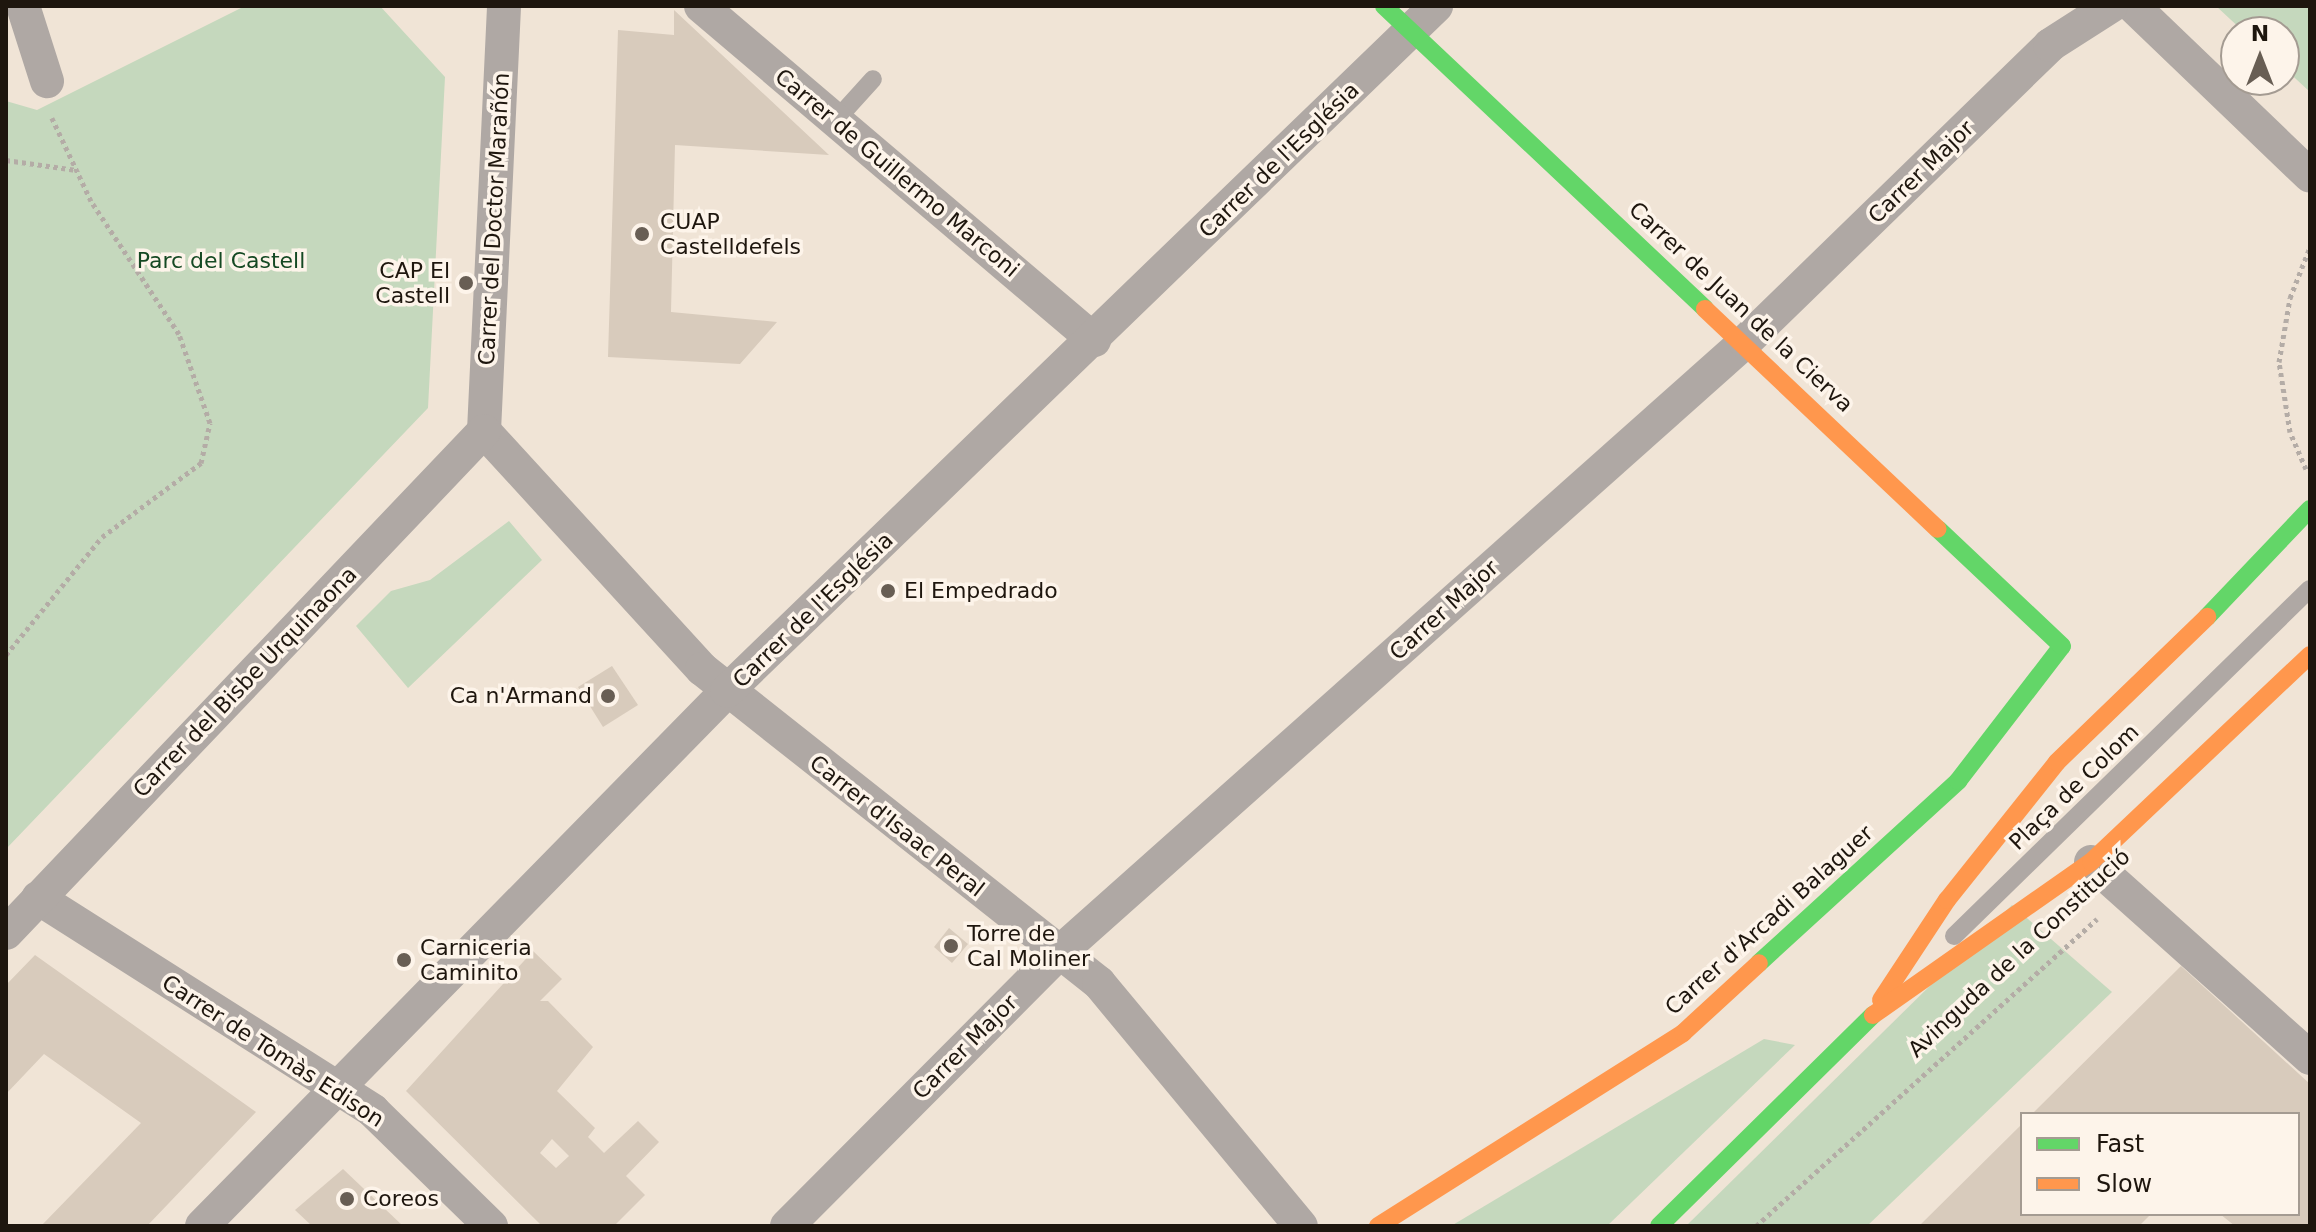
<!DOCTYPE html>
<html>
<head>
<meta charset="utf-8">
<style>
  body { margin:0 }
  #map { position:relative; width:2316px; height:1232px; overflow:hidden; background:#f0e4d6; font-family:"DejaVu Sans",sans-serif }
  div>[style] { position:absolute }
  .green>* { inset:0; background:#c5d8bd }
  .building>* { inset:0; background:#d8cbbc }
  .path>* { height:5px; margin-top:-2.5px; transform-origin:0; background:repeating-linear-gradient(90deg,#b4aca6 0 4px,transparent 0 8px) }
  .lane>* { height:18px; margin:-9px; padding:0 9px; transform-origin:9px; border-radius:9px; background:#afa8a4 }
  .street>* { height:34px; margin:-17px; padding:0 17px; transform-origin:17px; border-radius:17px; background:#afa8a4 }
  .fast>* { height:18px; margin:-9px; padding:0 9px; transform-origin:9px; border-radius:9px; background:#63d668 }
  .slow>* { height:18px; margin:-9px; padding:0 9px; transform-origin:9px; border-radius:9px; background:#ff974d }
  .dots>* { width:22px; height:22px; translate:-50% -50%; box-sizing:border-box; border:4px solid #fdf4ea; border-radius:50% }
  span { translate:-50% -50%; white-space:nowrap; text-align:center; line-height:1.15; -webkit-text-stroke:7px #fdf4ea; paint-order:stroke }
  .street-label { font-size:22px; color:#1e160e }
  .poi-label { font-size:22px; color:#1e160e }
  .left { translate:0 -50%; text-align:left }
  .right { translate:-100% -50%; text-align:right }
  .park-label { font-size:22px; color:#154923 }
  .frame { position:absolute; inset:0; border:8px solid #1e160e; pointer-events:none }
  .legend { position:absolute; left:2020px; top:1112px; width:280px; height:104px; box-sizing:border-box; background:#fdf4ea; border:2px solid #a49b92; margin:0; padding:10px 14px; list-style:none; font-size:24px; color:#1e160e }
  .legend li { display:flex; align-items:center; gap:16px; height:40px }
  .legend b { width:40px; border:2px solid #a49b92 }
  .north { position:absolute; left:2220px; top:16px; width:80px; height:80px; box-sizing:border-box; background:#fdf4ea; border:2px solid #a49b92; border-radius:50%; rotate:0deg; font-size:22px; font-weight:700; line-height:32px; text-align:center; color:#1e160e }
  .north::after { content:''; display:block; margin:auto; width:28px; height:36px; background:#685e54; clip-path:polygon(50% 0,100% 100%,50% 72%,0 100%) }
</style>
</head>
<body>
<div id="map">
  <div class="green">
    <div style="clip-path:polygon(245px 6px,380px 6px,445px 77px,428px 408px,6px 849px,6px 101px,37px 110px)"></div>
    <div style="clip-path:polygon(2216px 6px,2310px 6px,2310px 92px,2284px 68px,2284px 32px,2244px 32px)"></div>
    <div style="clip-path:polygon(509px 521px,542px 560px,408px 688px,356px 626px,391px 591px,430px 580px)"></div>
    <div style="clip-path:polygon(2012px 905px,2112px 992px,1867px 1226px,1686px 1226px)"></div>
    <div style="clip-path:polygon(1764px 1039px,1795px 1045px,1607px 1226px,1451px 1226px)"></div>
  </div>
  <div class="building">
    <div style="clip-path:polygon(674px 10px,829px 155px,675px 145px,671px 312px,777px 322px,740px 364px,608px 357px,618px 30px,674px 35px)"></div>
    <div style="clip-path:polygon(612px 666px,638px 705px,603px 727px,578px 687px)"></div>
    <div style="clip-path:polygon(949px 928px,968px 944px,952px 963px,934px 947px)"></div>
    <div style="clip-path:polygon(evenodd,533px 951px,562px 979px,540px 1001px,548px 1001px,593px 1047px,557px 1091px,595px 1128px,588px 1137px,604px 1153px,638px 1121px,659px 1142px,626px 1176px,645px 1195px,614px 1226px,542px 1226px,406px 1091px,533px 951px,552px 1139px,569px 1156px,556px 1168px,540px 1153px,552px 1139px)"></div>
    <div style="clip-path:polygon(35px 955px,256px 1112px,147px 1226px,41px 1226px,141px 1123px,44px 1054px,6px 1094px,6px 985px)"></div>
    <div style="clip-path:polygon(2181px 966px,2310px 1084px,2310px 1226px,2235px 1226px,2220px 1214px,2298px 1214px,2298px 1114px,2032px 1114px)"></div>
    <div style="clip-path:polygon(2022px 1124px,2022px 1214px,2151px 1214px,2139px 1226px,1919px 1226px)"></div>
    <div style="clip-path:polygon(343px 1169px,403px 1226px,312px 1226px,295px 1210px)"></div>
  </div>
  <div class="path">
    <div style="left:6px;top:160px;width:71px;rotate:8.1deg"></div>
    <div style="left:2306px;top:469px;width:40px;rotate:-113.4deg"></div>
    <div style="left:2290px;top:432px;width:71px;rotate:-98.9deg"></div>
    <div style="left:2279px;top:362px;width:65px;rotate:-80.2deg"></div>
    <div style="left:2290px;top:298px;width:55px;rotate:-68.6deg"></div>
    <div style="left:6px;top:655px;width:152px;rotate:-50.9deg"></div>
    <div style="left:102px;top:537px;width:124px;rotate:-36.8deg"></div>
    <div style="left:201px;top:463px;width:41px;rotate:-77.3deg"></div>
    <div style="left:210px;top:423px;width:94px;rotate:-109.2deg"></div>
    <div style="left:179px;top:334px;width:159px;rotate:-123.5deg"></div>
    <div style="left:91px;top:201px;width:92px;rotate:-115.2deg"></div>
    <div style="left:1756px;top:1226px;width:459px;rotate:-42deg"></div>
  </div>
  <div class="lane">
    <div style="left:836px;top:120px;width:55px;rotate:-47.9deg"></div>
    <div style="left:1954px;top:936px;width:497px;rotate:-44.3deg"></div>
  </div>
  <div class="street">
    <div style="left:23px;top:6px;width:79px;rotate:72.3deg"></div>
    <div style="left:701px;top:6px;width:516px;rotate:40.36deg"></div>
    <div style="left:2133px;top:6px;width:245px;rotate:43.8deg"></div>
    <div style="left:484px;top:431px;width:323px;rotate:47.5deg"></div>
    <div style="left:702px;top:669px;width:506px;rotate:38.34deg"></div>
    <div style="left:1099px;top:983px;width:316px;rotate:50.3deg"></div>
    <div style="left:484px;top:431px;width:425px;rotate:-87.3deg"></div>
    <div style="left:2091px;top:862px;width:294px;rotate:41.8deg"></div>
    <div style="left:38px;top:898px;width:397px;rotate:32.4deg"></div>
    <div style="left:373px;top:1111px;width:165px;rotate:44.3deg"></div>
    <div style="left:6px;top:933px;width:693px;rotate:-46.4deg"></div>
    <div style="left:202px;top:1226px;width:750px;rotate:-45.54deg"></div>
    <div style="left:727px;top:691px;width:986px;rotate:-44.01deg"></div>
    <div style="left:787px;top:1226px;width:387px;rotate:-45.1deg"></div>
    <div style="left:1060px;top:952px;width:917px;rotate:-41.69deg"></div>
    <div style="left:1745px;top:342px;width:426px;rotate:-44.2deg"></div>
    <div style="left:2050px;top:45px;width:72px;rotate:-32.6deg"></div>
  </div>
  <div class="fast">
    <div style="left:1384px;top:6px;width:441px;rotate:43.3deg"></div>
    <div style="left:2207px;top:617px;width:149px;rotate:-46.4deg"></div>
    <div style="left:1759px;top:963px;width:270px;rotate:-42.4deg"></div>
    <div style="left:1958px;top:781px;width:170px;rotate:-52.4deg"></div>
    <div style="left:2062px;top:646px;width:170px;rotate:-136.7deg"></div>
    <div style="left:1659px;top:1226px;width:301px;rotate:-44.6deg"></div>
  </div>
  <div class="slow">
    <div style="left:1705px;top:309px;width:320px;rotate:43.4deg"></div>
    <div style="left:1881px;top:1000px;width:120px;rotate:-56.6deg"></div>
    <div style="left:1947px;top:900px;width:176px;rotate:-51.4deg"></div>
    <div style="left:2057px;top:762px;width:209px;rotate:-44deg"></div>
    <div style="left:1873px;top:1015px;width:266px;rotate:-35.1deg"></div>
    <div style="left:2091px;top:862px;width:301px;rotate:-43.4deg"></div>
    <div style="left:1378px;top:1226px;width:361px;rotate:-32.3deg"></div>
    <div style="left:1683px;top:1033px;width:103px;rotate:-42.6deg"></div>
  </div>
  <div class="dots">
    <div style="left:642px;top:234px;background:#685e54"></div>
    <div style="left:466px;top:283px;background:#685e54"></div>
    <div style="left:888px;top:591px;background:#685e54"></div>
    <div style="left:608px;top:696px;background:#685e54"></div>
    <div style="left:951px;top:946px;background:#685e54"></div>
    <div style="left:404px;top:960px;background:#685e54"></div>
    <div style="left:347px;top:1199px;background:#685e54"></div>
  </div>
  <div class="street-label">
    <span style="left:1279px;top:160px;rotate:-44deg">Carrer de l'Església</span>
    <span style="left:1921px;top:172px;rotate:-44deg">Carrer Major</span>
    <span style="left:897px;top:173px;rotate:40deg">Carrer de Guillermo Marconi</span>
    <span style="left:494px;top:219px;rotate:-87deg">Carrer del Doctor Marañón</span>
    <span style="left:1741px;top:307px;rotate:43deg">Carrer de Juan de la Cierva</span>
    <span style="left:813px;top:610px;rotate:-44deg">Carrer de l'Església</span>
    <span style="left:1444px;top:610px;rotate:-42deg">Carrer Major</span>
    <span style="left:245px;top:682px;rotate:-46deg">Carrer del Bisbe Urquinaona</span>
    <span style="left:2074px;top:787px;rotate:-44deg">Plaça de Colom</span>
    <span style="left:897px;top:826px;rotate:38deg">Carrer d'Isaac Peral</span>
    <span style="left:1769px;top:920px;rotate:-42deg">Carrer d'Arcadi Balaguer</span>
    <span style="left:2019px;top:953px;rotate:-43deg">Avinguda de la Constitució</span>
    <span style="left:965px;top:1047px;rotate:-45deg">Carrer Major</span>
    <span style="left:273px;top:1051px;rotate:33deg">Carrer de Tomàs Edison</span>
  </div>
  <div class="poi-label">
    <span class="left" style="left:660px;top:234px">CUAP<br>Castelldefels</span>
    <span class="right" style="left:450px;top:283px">CAP El<br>Castell</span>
    <span class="left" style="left:904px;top:591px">El Empedrado</span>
    <span class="right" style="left:592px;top:696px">Ca n'Armand</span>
    <span class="left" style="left:967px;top:946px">Torre de<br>Cal Moliner</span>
    <span class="left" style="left:420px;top:960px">Carniceria<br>Caminito</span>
    <span class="left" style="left:363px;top:1199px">Coreos</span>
  </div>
  <div class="park-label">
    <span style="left:221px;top:261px">Parc del Castell</span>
  </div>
  <div class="frame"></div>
  <ul class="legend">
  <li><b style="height:10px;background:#63d668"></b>Fast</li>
  <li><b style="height:10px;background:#ff974d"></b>Slow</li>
  </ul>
  <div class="north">N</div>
</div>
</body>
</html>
